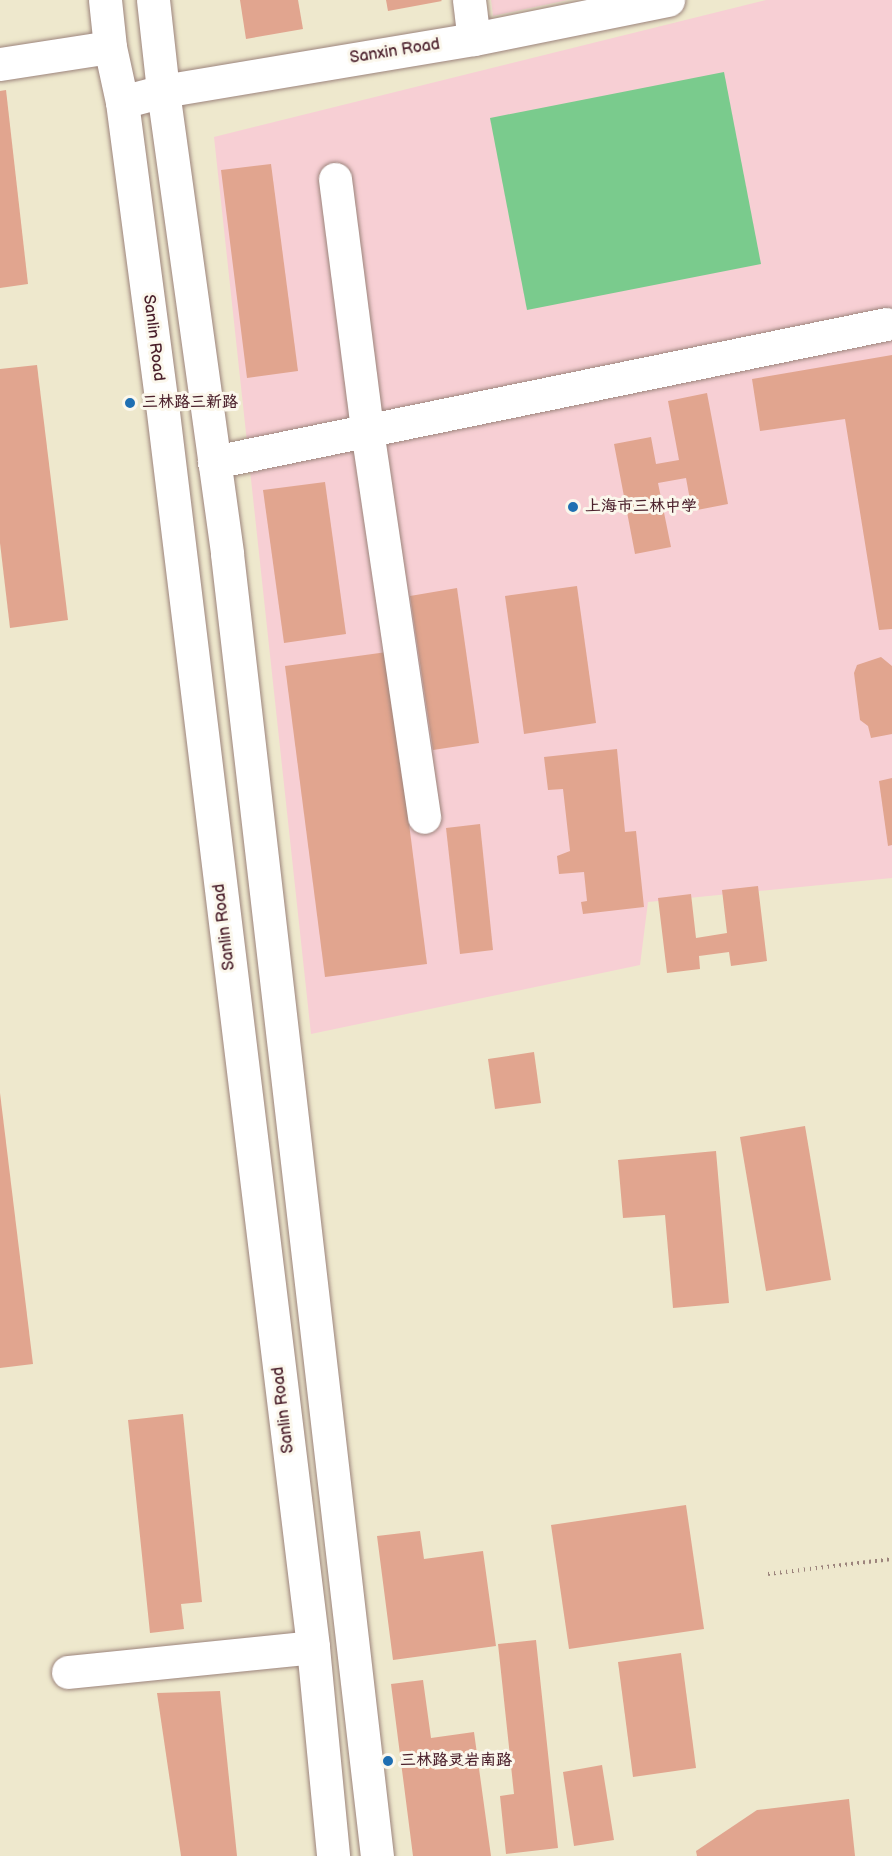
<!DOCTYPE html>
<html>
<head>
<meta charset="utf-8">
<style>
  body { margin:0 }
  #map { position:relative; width:892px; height:1856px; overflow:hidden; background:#eee8cd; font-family:"Balsamiq Sans","LXGW WenKai TC",sans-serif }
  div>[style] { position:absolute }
  .built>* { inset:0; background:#f7cfd4 }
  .green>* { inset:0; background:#7acb8d }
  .building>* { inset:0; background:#e1a58f }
  .path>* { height:4px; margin-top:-2px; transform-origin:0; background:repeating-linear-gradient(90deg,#9c847c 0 1.5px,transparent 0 6px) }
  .roads { filter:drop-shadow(0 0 2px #9c847c) drop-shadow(0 0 2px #9c847c) }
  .minor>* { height:33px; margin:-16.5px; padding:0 16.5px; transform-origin:16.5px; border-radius:16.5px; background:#fff }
  .major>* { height:33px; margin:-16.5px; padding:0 16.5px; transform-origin:16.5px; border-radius:16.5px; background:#fff }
  .dots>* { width:16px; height:16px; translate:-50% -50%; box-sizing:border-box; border:3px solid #fbf7ec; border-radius:50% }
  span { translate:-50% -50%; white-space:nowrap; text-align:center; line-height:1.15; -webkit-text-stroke:6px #fbf7ec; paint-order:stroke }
  .street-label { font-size:16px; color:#4a1f2b }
  .poi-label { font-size:16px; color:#4a1f2b; font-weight:700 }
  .left { translate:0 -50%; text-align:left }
</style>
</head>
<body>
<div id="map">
  <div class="built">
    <div style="clip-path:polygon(491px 0,568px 0,493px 16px)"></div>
    <div style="clip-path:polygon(766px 0,892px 0,892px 878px,648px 902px,640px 965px,311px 1034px,214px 137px)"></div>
  </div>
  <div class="green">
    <div style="clip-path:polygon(724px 72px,761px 264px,527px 310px,490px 118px)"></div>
  </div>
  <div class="building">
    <div style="clip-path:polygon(240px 0,298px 0,303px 29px,246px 39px)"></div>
    <div style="clip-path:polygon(386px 0,441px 0,442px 1px,388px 11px)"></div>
    <div style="clip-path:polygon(6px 90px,28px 284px,0 288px,0 91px)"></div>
    <div style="clip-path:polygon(271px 164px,298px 371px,247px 378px,221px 170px)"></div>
    <div style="clip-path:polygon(892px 355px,892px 629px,879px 630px,845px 419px,760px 431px,752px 379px)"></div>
    <div style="clip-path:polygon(37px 365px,68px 620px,10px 628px,0 543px,0 369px)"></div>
    <div style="clip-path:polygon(707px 393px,728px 504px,692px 511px,686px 478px,658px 483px,671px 547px,635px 554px,614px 444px,651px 437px,656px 464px,679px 460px,668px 401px)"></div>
    <div style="clip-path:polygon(325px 482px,346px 634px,284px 643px,263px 490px)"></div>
    <div style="clip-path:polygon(577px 586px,596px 723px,524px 734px,505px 596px)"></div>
    <div style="clip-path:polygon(457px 588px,479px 743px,433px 750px,410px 596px)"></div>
    <div style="clip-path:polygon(387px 652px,427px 964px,325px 977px,285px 666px)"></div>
    <div style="clip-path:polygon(881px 657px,892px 666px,892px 734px,871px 738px,868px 726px,860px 720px,854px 673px,857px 665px)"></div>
    <div style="clip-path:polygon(617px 749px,625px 832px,636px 831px,644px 907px,583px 914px,581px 902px,587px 901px,584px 872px,559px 874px,557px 856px,570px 851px,563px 789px,548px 790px,544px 757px)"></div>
    <div style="clip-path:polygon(892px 778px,892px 845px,888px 846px,879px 781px)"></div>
    <div style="clip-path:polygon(480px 824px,493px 950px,460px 954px,446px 828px)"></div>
    <div style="clip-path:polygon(758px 886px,767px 961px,731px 966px,729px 952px,699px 956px,700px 969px,667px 973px,658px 898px,691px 894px,696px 938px,727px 933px,722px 890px)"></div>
    <div style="clip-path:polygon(534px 1052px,541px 1103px,495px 1109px,488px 1059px)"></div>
    <div style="clip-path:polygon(0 1093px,33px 1364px,0 1368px)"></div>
    <div style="clip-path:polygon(805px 1126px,831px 1280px,766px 1291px,740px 1137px)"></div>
    <div style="clip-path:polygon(716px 1151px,729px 1303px,673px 1308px,665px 1215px,623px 1218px,618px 1160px)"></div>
    <div style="clip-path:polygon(183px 1414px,202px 1602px,181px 1604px,184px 1629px,150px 1633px,128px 1420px)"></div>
    <div style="clip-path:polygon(686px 1505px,704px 1629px,569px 1649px,551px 1525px)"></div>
    <div style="clip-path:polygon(420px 1531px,424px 1559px,483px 1551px,496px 1646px,393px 1660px,377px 1536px)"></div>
    <div style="clip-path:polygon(536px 1640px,558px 1848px,506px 1854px,500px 1796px,514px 1794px,498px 1644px)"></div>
    <div style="clip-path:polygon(681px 1653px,696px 1768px,633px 1777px,618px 1662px)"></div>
    <div style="clip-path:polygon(423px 1680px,431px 1738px,474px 1732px,491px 1856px,413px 1856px,391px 1684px)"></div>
    <div style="clip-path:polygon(220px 1691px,237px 1856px,181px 1856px,157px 1693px)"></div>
    <div style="clip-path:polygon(602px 1765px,614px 1840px,574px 1846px,563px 1772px)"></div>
    <div style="clip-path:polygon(849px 1799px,855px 1856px,697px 1856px,696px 1851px,757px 1810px)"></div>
  </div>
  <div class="path">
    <div style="left:768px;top:1574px;width:125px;rotate:-6.9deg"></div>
  </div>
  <div class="roads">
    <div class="minor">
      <div style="left:469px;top:0;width:39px;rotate:83deg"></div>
      <div style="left:0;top:64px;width:111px;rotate:-8.8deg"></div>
      <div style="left:122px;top:102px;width:42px;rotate:-15deg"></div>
      <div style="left:163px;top:91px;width:315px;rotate:-9.5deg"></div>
      <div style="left:474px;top:39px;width:198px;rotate:-11.4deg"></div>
      <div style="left:335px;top:179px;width:253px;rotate:82.7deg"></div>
      <div style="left:367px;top:430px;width:391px;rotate:81.6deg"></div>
      <div style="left:214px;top:462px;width:686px;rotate:-11.6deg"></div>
      <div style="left:68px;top:1672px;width:246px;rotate:-5.8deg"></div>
    </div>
    <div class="major">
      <div style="left:105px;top:0;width:47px;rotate:83.9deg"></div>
      <div style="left:110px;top:47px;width:56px;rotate:77.7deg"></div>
      <div style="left:122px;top:102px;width:305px;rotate:82.5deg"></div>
      <div style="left:162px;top:404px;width:1252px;rotate:83.07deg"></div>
      <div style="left:313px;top:1647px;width:210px;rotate:84.5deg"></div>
      <div style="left:153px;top:0;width:92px;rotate:83.7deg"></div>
      <div style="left:163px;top:91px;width:467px;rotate:82.1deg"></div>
      <div style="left:227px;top:554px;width:1311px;rotate:83.43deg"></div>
    </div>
  </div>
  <div class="dots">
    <div style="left:130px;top:403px;background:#1f6fb2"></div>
    <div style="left:573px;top:507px;background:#1f6fb2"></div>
    <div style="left:388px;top:1761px;background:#1f6fb2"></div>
  </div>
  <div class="street-label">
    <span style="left:395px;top:52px;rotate:-9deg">Sanxin Road</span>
    <span style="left:153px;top:338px;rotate:83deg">Sanlin Road</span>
    <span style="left:225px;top:927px;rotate:-97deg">Sanlin Road</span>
    <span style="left:284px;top:1410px;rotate:-97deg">Sanlin Road</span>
  </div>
  <div class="poi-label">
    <span class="left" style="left:142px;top:403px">三林路三新路</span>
    <span class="left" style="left:585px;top:507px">上海市三林中学</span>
    <span class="left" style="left:400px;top:1761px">三林路灵岩南路</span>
  </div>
</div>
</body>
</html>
